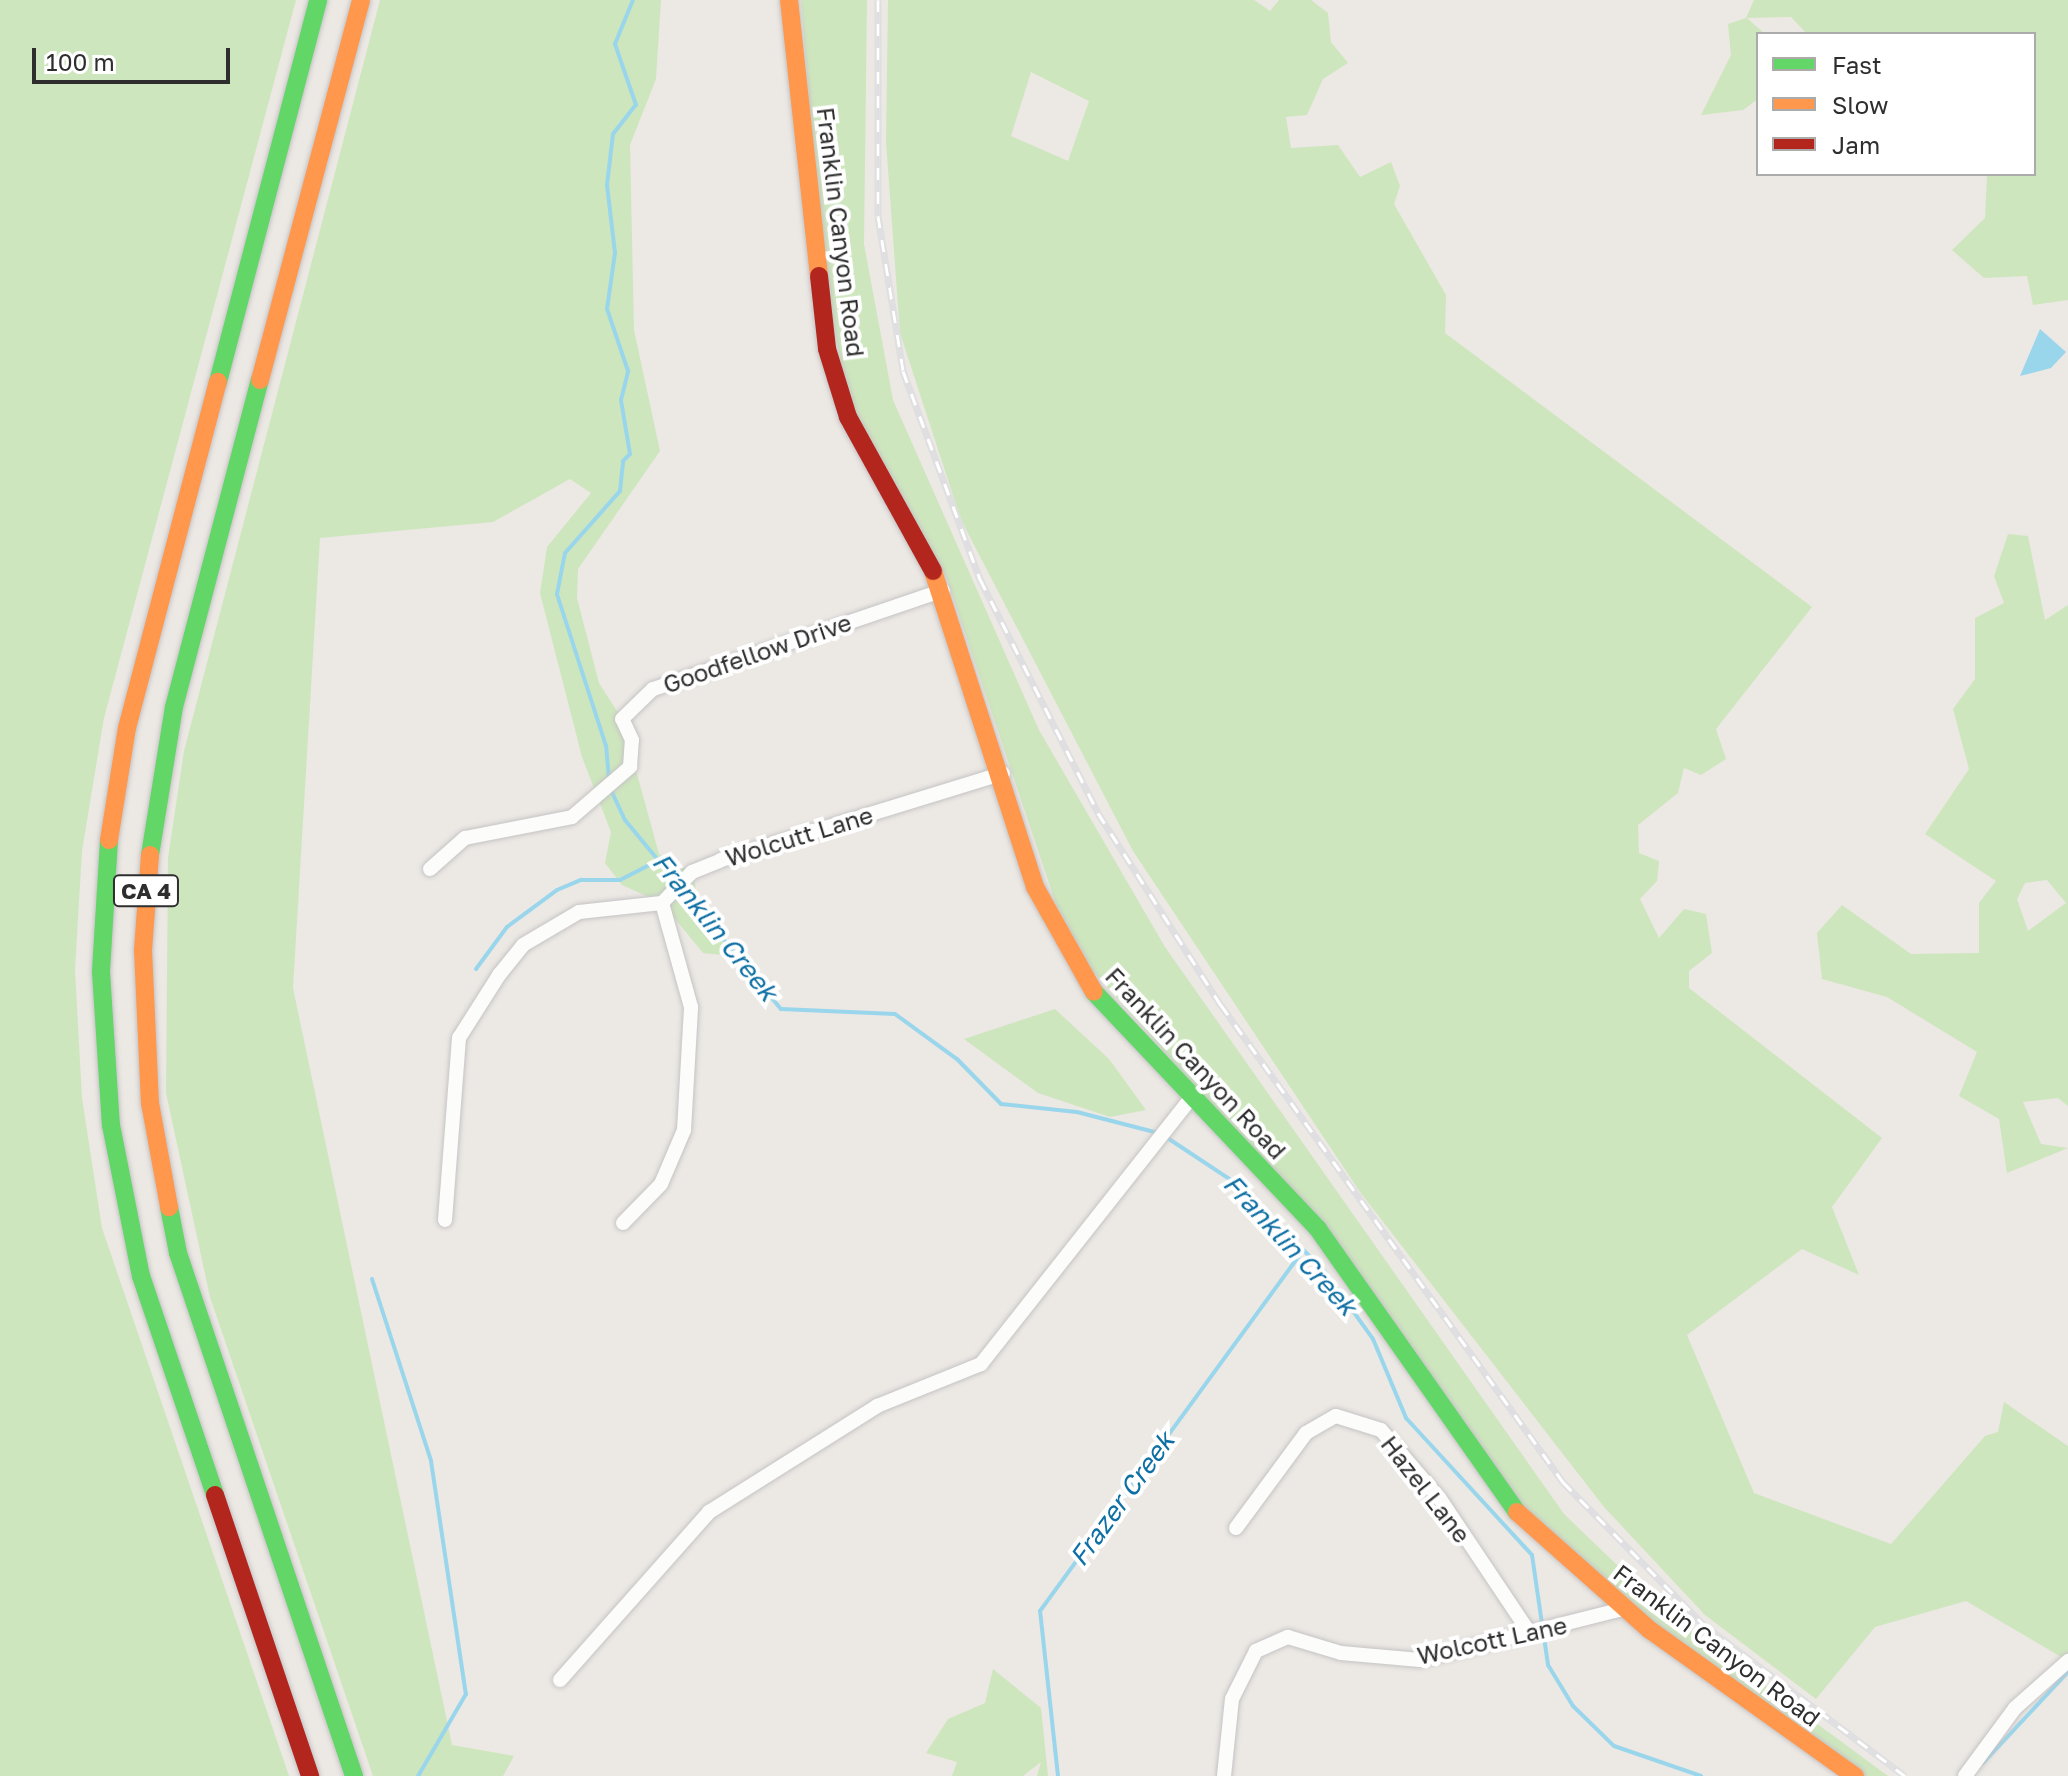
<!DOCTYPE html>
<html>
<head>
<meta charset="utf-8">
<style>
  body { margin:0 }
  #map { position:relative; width:2068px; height:1776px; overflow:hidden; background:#ece8e4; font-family:"Golos Text",sans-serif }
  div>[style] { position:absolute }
  .green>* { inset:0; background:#cee6be }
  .water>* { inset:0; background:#99d6ec }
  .stream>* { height:4px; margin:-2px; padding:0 2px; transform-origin:2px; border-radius:2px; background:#99d6ec }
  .roads { filter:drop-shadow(0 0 2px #c5c4c5) drop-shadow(0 0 2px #c5c4c5) }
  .street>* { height:14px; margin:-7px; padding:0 7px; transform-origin:7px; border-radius:7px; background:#fcfcfb }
  .fast>* { height:18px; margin:-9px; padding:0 9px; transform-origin:9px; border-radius:9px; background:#63d668 }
  .slow>* { height:18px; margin:-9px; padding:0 9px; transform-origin:9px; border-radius:9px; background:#ff974d }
  .jam>* { height:18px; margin:-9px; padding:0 9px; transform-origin:9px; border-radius:9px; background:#b3261e }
  .rail>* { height:7px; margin-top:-3.5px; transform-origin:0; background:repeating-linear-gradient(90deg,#fff 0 12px,#dfdfe1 0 24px); box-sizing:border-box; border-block:2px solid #dfdfe1 }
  span { translate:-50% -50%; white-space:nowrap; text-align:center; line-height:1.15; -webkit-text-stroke:8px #fff; paint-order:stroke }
  .shield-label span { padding:2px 6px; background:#fff; border:2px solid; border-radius:6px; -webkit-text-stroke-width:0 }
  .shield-label { font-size:22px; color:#2e2e2e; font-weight:700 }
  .street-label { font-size:24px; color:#2e2e2e }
  .water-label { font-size:26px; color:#0d6fa3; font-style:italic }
  .legend { position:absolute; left:1756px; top:32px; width:280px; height:144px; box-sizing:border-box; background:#fff; border:2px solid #ababab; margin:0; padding:10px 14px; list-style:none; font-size:24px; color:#2e2e2e }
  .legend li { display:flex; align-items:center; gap:16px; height:40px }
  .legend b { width:40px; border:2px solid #ababab }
  .scale { position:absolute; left:32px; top:48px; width:198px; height:36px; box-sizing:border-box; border:4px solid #2e2e2e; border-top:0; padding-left:10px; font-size:24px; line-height:28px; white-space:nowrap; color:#2e2e2e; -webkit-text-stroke:6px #fff; paint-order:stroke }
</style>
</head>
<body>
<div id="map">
  <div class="green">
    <div style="clip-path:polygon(0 0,296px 0,104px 718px,82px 851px,75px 970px,82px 1098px,102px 1228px,289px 1776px,0 1776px)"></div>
    <div style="clip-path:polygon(380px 0,661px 0,656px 79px,630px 145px,634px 330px,660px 451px,578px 569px,577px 598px,599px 683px,622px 719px,659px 854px,692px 872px,701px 910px,732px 956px,703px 953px,662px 903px,622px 885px,605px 863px,611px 832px,582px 757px,540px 593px,547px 547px,591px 493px,570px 479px,493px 522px,320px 538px,293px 988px,452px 1745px,514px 1756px,503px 1776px,373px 1776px,210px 1297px,166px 1093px,168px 858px,184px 751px)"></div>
    <div style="clip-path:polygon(801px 0,867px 0,864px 244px,893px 400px,1039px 730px,1165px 947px,1564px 1514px,1668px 1614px,1888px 1776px,1859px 1776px,1689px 1660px,1520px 1509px,1341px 1250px,1091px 969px,1056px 904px,947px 579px,848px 399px,823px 269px)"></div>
    <div style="clip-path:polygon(evenodd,888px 0,1254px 0,1270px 11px,1279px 0,1311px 0,1328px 13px,1331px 42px,1348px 63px,1323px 79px,1307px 115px,1286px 117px,1291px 148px,1338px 145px,1360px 177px,1391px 162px,1400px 186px,1394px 204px,1446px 295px,1445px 333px,1812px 607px,1716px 729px,1726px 759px,1701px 775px,1684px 768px,1678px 793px,1638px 825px,1639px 853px,1659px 861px,1657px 881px,1640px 899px,1659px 938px,1684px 909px,1706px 914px,1712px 953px,1689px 971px,1689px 988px,1882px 1138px,1832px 1207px,1859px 1275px,1802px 1249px,1687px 1335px,1754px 1493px,1891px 1544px,1985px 1436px,1998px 1432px,2004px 1402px,2068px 1446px,2068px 1661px,1966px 1601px,1875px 1627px,1816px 1699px,1705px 1615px,1604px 1507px,1360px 1192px,1133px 851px,961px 520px,900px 333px,886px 142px,888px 0,1031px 72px,1089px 101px,1068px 161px,1011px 136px,1031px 72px)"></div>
    <div style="clip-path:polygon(1754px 0,2068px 0,2068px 300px,2033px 305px,2027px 276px,1984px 278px,1952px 250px,1985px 218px,1987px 176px,1954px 174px,2034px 174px,2034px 34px,1807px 34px,1791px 17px,1747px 18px,1765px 34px,1758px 34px,1758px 99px,1743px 110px,1701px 115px,1731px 55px,1728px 24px,1746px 18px)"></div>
    <div style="clip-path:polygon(evenodd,2008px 534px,2028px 536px,2045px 620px,2068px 605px,2068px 1106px,2058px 1098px,2023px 1102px,2041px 1144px,2068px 1148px,2007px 1173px,1999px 1119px,1959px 1096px,1977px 1052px,1887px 997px,1822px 979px,1817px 933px,1842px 905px,1911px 954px,1979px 953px,1979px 903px,1996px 881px,1925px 834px,1969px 769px,1953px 709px,1975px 679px,1975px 618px,2004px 603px,1994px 576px,2008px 534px,2047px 880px,2066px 903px,2028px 931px,2017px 899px,2025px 883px,2047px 880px)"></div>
    <div style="clip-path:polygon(1055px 1009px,1109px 1059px,1146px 1110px,1110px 1117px,1038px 1093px,964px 1039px)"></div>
    <div style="clip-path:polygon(993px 1669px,1041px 1708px,1048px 1776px,1037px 1776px,1041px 1762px,1023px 1776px,952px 1776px,957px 1762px,926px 1753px,948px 1719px,985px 1703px)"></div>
  </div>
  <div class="water">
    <div style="clip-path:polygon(2040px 329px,2066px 352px,2051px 368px,2020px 376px)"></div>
  </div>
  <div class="stream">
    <div style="left:609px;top:779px;width:33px;rotate:-95deg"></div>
    <div style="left:606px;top:746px;width:160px;rotate:-107.9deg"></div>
    <div style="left:557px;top:594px;width:42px;rotate:-79deg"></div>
    <div style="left:565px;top:553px;width:83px;rotate:-48.4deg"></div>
    <div style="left:620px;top:491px;width:30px;rotate:-84deg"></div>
    <div style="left:623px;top:461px;width:10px;rotate:-45deg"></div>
    <div style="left:630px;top:454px;width:55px;rotate:-99.5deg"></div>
    <div style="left:621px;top:400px;width:30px;rotate:-76deg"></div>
    <div style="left:628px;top:371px;width:65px;rotate:-108.7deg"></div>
    <div style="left:607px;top:309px;width:57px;rotate:-81.9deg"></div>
    <div style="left:615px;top:253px;width:68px;rotate:-96.7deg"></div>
    <div style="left:607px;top:185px;width:51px;rotate:-83.3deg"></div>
    <div style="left:613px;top:134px;width:37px;rotate:-52deg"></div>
    <div style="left:636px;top:105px;width:65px;rotate:-109deg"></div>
    <div style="left:615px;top:44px;width:48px;rotate:-67.8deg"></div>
    <div style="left:610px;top:788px;width:35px;rotate:65deg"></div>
    <div style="left:625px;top:820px;width:245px;rotate:50.5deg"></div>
    <div style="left:781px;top:1009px;width:114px;rotate:2.5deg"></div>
    <div style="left:895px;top:1014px;width:77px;rotate:36deg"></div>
    <div style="left:957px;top:1059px;width:63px;rotate:45.6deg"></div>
    <div style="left:1001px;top:1104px;width:76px;rotate:6deg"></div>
    <div style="left:1077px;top:1112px;width:84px;rotate:14.5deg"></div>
    <div style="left:476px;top:969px;width:52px;rotate:-53.6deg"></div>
    <div style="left:507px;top:927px;width:62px;rotate:-36.5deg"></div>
    <div style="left:557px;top:890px;width:26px;rotate:-23deg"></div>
    <div style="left:581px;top:880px;width:39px"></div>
    <div style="left:620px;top:880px;width:44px;rotate:-27.1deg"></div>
    <div style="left:1166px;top:1137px;width:89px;rotate:33.5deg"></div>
    <div style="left:1240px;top:1186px;width:121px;rotate:45.3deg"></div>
    <div style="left:1325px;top:1272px;width:82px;rotate:54.4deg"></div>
    <div style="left:1373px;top:1339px;width:86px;rotate:67.3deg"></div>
    <div style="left:1406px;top:1418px;width:186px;rotate:47.4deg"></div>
    <div style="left:1532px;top:1555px;width:111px;rotate:81.7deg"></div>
    <div style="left:1548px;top:1665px;width:48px;rotate:58.6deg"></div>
    <div style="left:1573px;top:1706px;width:57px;rotate:44.3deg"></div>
    <div style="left:1614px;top:1746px;width:92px;rotate:19deg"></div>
    <div style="left:372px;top:1279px;width:191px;rotate:72deg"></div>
    <div style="left:431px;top:1461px;width:236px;rotate:81.5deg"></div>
    <div style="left:466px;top:1694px;width:95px;rotate:120.3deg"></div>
    <div style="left:1983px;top:1763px;width:125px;rotate:-47deg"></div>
    <div style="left:1058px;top:1776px;width:166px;rotate:-96.2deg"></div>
    <div style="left:1040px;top:1611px;width:444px;rotate:-53.9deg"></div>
  </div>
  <div class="roads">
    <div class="street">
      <div style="left:430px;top:869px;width:47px;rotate:-41.5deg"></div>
      <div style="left:465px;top:838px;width:109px;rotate:-11.1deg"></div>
      <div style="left:572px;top:817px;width:77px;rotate:-40.8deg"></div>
      <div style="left:630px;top:767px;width:27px;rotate:-86deg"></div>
      <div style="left:632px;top:740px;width:23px;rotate:-115deg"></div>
      <div style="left:622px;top:719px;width:43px;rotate:-44.1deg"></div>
      <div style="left:653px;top:689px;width:306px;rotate:-18.8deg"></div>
      <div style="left:662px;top:903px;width:43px;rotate:-45.9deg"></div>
      <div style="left:692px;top:872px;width:31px;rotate:-22deg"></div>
      <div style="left:721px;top:860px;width:295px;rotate:-17.1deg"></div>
      <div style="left:445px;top:1220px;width:183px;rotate:-85.6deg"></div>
      <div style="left:459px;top:1038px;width:75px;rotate:-57.6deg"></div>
      <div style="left:499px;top:975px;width:38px;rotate:-51deg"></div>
      <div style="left:523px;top:945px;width:65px;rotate:-30.5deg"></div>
      <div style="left:579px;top:912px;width:83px;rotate:-6.2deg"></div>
      <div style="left:623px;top:1223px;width:54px;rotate:-45.7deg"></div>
      <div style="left:661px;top:1184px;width:59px;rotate:-66.9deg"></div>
      <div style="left:684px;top:1130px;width:123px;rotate:-86.7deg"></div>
      <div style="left:691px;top:1007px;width:108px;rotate:-105.6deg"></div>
      <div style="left:1236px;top:1528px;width:118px;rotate:-53.6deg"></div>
      <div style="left:1306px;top:1433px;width:34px;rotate:-30deg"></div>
      <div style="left:1336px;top:1416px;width:47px;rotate:17.3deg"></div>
      <div style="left:1381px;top:1430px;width:91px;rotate:49.5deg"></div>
      <div style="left:1440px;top:1499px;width:160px;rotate:56.2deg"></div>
      <div style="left:560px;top:1680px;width:225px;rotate:-48.4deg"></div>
      <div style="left:709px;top:1512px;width:199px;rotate:-32.2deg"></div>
      <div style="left:877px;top:1406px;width:112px;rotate:-22deg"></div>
      <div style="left:981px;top:1364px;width:340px;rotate:-51.7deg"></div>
      <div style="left:1224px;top:1776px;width:77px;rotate:-84.1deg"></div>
      <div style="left:1232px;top:1699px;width:54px;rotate:-63.4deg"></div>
      <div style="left:1256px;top:1651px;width:35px;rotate:-24deg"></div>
      <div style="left:1288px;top:1637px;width:55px;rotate:16.8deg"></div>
      <div style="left:1341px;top:1653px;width:79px;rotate:5.1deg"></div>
      <div style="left:1420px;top:1660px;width:209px;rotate:-14.1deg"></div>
      <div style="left:1965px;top:1776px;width:84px;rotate:-53.7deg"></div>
      <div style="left:2015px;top:1708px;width:71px;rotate:-41.6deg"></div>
    </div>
    <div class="fast">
      <div style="left:218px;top:382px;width:395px;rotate:-75.3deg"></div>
      <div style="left:109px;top:840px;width:132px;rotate:93.5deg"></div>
      <div style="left:101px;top:972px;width:153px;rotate:86.3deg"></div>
      <div style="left:111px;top:1125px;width:154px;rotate:78.8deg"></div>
      <div style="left:141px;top:1276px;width:231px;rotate:71.3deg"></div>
      <div style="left:150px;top:855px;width:150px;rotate:-80.8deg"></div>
      <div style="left:174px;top:707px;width:338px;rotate:-75.3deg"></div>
      <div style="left:1094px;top:992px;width:326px;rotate:46.6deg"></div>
      <div style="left:1318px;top:1229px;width:346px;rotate:54.9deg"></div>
      <div style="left:169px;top:1207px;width:47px;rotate:78.9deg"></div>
      <div style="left:178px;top:1253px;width:552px;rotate:71.4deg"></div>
    </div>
    <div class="slow">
      <div style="left:789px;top:0;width:278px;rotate:83.8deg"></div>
      <div style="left:260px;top:380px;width:393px;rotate:-75.1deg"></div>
      <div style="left:933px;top:571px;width:332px;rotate:72.1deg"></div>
      <div style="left:1035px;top:887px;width:120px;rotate:60.7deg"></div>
      <div style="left:109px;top:840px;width:113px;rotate:-80.9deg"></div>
      <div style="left:127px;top:728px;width:358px;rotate:-75.3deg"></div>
      <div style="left:150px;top:855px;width:95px;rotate:94.2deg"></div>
      <div style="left:143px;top:950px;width:153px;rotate:87.4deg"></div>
      <div style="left:150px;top:1103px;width:106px;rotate:79.6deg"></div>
      <div style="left:1517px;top:1512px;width:178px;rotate:41.6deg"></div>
      <div style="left:1650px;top:1630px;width:252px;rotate:35.5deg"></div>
    </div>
    <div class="jam">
      <div style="left:819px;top:276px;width:73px;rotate:83.7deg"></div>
      <div style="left:827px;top:349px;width:71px;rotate:72.8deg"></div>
      <div style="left:848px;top:417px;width:176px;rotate:61.1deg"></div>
      <div style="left:215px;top:1495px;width:297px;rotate:71.3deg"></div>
    </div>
  </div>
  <div class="rail">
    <div style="left:878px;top:0;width:216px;rotate:90deg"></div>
    <div style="left:878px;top:216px;width:157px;rotate:80.8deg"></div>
    <div style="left:903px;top:371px;width:222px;rotate:69.7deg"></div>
    <div style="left:980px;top:579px;width:262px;rotate:63.2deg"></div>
    <div style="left:1098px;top:813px;width:228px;rotate:57.4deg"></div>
    <div style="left:1221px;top:1005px;width:587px;rotate:54.36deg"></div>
    <div style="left:1563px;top:1482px;width:201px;rotate:45.4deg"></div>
    <div style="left:1704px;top:1625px;width:251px;rotate:36.9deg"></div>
  </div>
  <div class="shield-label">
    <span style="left:146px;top:891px">CA 4</span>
  </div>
  <div class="street-label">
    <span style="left:841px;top:232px;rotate:83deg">Franklin Canyon Road</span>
    <span style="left:757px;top:653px;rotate:-19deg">Goodfellow Drive</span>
    <span style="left:799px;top:836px;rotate:-17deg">Wolcutt Lane</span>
    <span style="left:1196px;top:1063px;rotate:47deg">Franklin Canyon Road</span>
    <span style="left:1426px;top:1489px;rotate:52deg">Hazel Lane</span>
    <span style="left:1492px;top:1640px;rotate:-12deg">Wolcott Lane</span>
    <span style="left:1717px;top:1645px;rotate:37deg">Franklin Canyon Road</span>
  </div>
  <div class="water-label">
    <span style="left:715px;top:927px;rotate:51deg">Franklin Creek</span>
    <span style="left:1290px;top:1245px;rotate:47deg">Franklin Creek</span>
    <span style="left:1122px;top:1499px;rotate:-54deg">Frazer Creek</span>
  </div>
  <ul class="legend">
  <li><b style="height:10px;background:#63d668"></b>Fast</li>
  <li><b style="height:10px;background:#ff974d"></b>Slow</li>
  <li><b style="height:10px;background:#b3261e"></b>Jam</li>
  </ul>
  <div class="scale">100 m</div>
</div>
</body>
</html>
